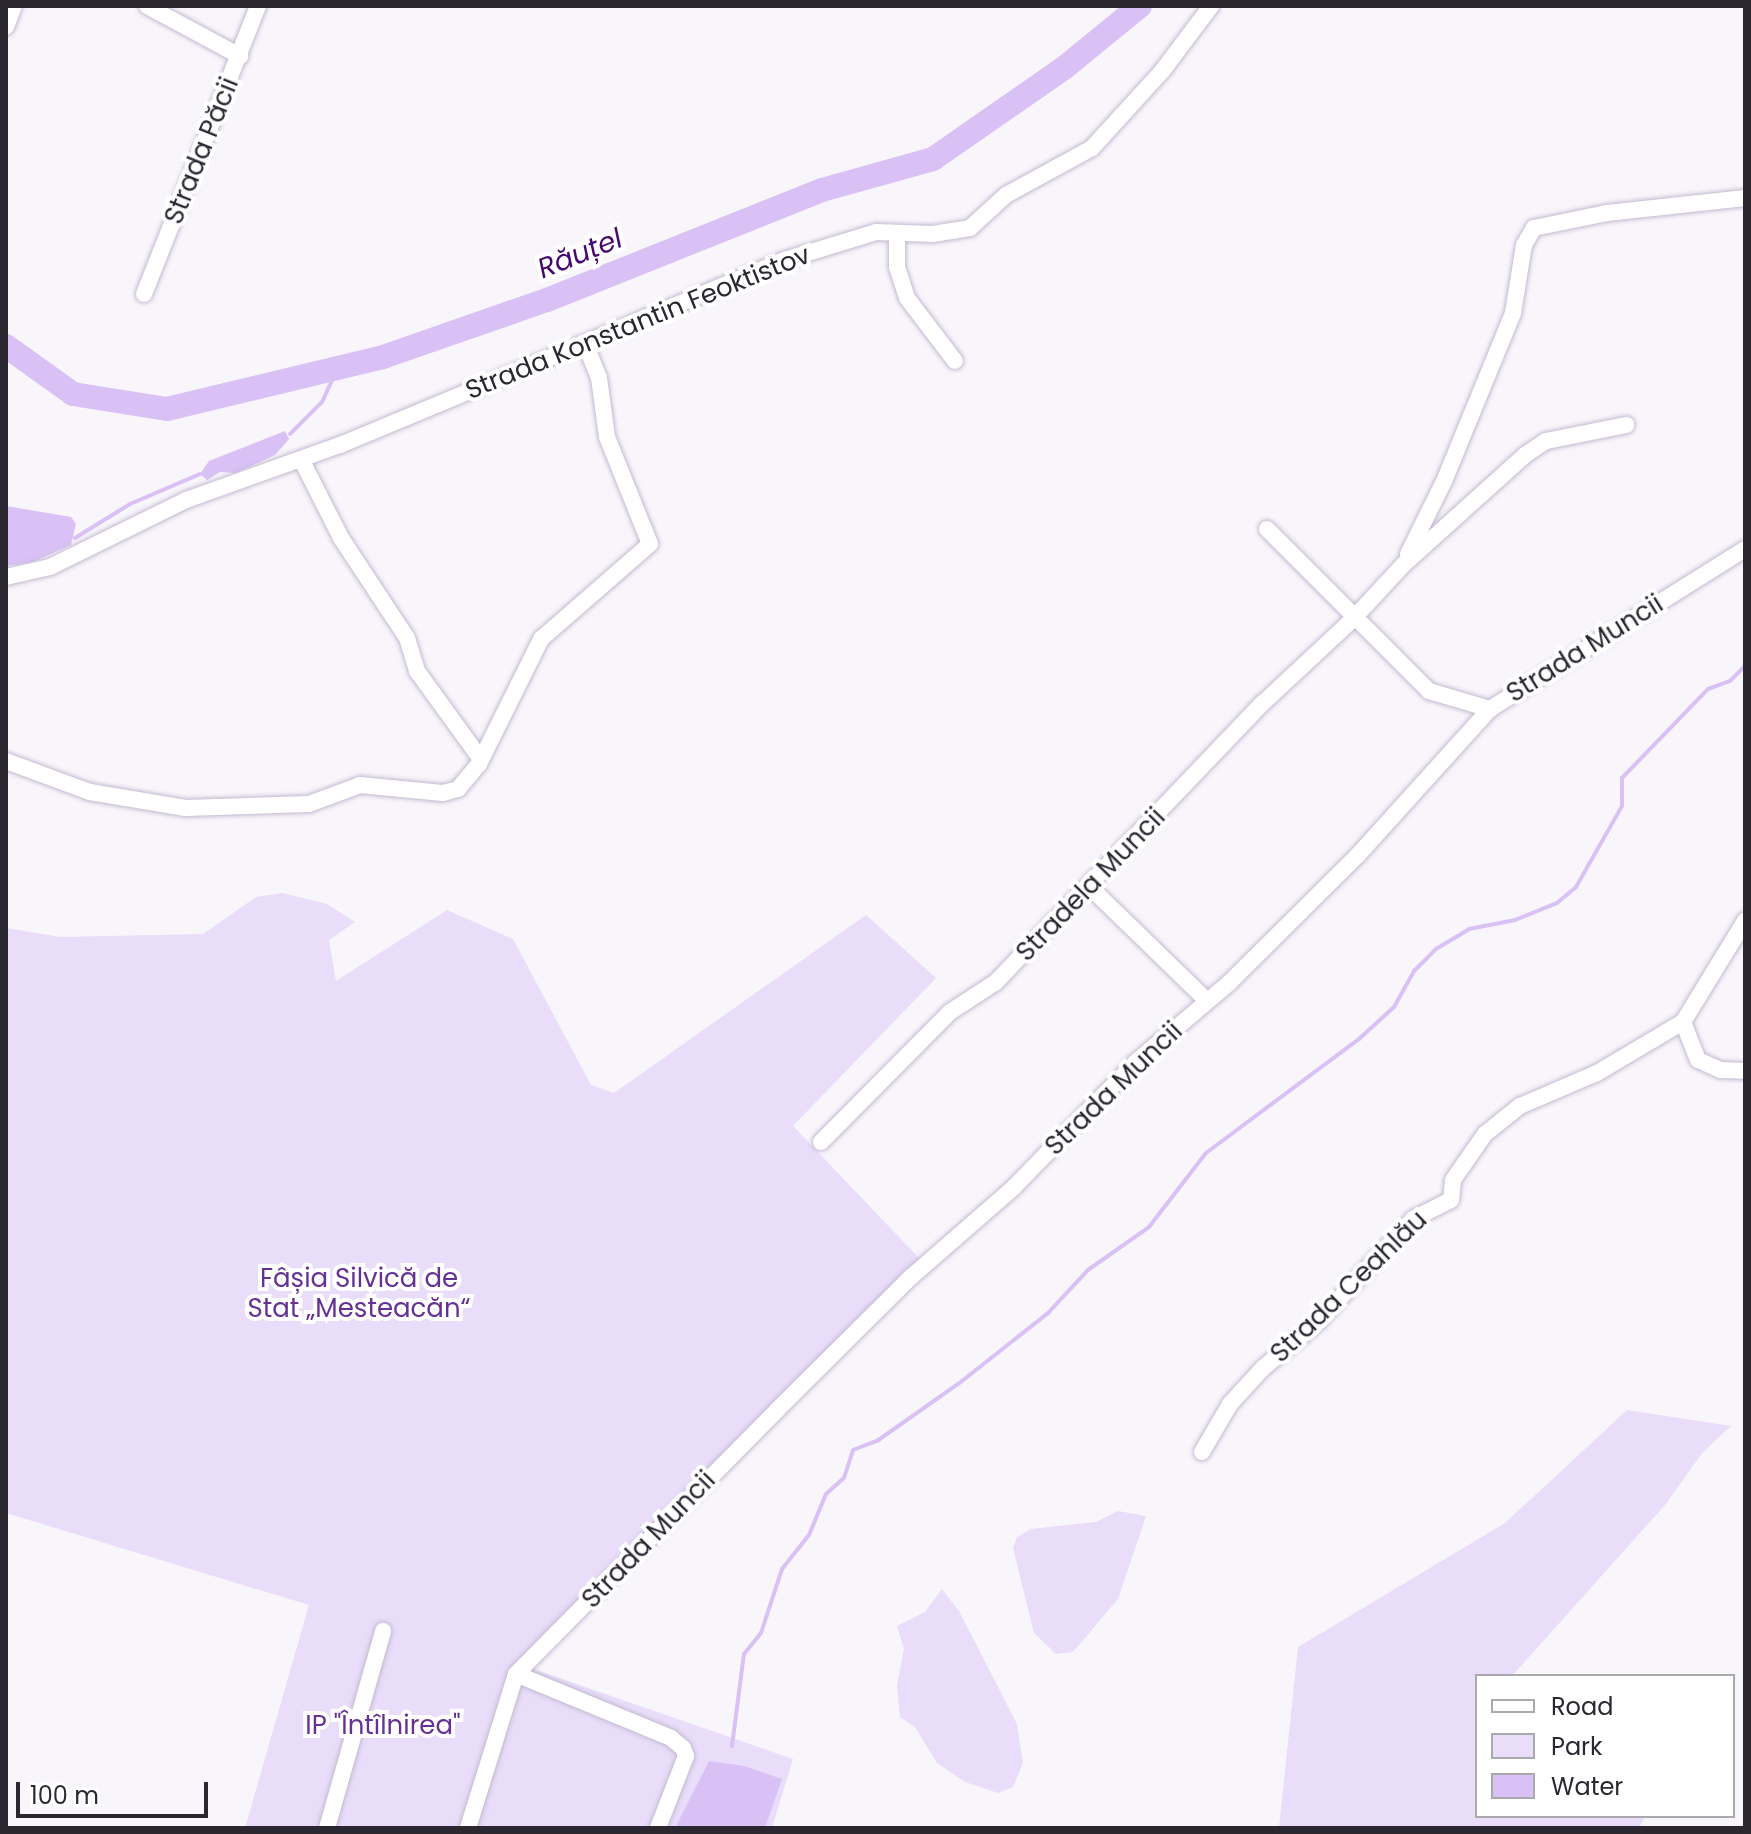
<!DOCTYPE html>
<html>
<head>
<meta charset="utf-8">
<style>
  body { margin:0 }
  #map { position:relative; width:1751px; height:1834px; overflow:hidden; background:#f8f6fb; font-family:Poppins,sans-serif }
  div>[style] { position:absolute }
  .green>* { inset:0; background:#e9ddfa }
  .water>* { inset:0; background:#d9c1f6 }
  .stream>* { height:4px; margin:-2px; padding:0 2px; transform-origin:2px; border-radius:2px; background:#d9c1f6 }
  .river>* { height:24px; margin:-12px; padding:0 12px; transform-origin:12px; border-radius:12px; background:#d9c1f6 }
  .roads { filter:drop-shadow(0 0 2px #c4b9d1) drop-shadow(0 0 2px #c4b9d1) }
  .minor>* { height:16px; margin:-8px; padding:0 8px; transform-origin:8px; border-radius:8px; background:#fff }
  span { translate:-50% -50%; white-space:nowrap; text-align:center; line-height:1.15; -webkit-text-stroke:8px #fff; paint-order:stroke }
  .street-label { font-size:26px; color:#2b2730 }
  .park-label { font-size:26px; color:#663195 }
  .water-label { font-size:28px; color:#470771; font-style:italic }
  .frame { position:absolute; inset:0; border:8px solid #2b2730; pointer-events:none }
  .legend { position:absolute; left:1475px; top:1674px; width:260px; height:144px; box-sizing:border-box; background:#fff; border:2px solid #aaa9ac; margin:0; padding:10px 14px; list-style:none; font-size:24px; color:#2b2730 }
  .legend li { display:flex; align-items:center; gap:16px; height:40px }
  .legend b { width:40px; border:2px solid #aaa9ac }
  .scale { position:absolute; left:16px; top:1782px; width:192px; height:36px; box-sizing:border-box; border:4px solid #2b2730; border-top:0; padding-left:10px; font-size:24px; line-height:28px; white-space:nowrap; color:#2b2730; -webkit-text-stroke:6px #fff; paint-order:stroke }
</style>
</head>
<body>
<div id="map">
  <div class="green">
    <div style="clip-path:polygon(282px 893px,327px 904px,355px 922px,329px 940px,336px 981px,447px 910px,513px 939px,591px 1085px,614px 1093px,866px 915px,936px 978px,793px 1126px,919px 1258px,519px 1664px,793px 1759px,772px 1828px,245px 1828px,309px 1605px,6px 1513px,6px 928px,60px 937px,203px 934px,256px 897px)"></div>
    <div style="clip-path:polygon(1627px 1410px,1731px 1426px,1703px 1452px,1665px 1505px,1512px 1676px,1477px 1676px,1477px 1816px,1645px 1816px,1639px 1828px,1279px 1828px,1298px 1647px,1505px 1523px)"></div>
    <div style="clip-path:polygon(1118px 1511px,1146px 1516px,1118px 1599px,1073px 1652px,1056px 1654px,1034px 1633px,1013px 1548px,1017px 1537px,1031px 1529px,1096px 1522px)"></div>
    <div style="clip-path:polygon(942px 1589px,959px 1611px,1017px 1724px,1023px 1763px,1013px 1787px,998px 1793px,965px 1782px,937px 1763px,915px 1727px,900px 1717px,897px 1685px,904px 1649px,897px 1626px,925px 1612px)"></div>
  </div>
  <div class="water">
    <div style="clip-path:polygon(285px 431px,289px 439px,275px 455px,236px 473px,220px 472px,207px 480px,200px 474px,209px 461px)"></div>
    <div style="clip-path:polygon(6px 506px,71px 517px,76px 524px,71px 545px,33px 562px,6px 566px)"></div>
    <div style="clip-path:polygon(709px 1761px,744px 1766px,782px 1779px,765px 1828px,675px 1828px)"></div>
  </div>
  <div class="stream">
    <div style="left:290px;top:434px;width:45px;rotate:-45deg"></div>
    <div style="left:322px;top:402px;width:35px;rotate:-65deg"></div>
    <div style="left:75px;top:538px;width:65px;rotate:-31.7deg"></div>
    <div style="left:130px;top:504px;width:76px;rotate:-23.2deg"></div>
    <div style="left:732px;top:1746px;width:93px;rotate:-82.6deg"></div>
    <div style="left:744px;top:1654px;width:27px;rotate:-51deg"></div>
    <div style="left:761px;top:1633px;width:67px;rotate:-71.8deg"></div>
    <div style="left:782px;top:1569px;width:43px;rotate:-51.5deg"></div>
    <div style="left:809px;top:1535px;width:44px;rotate:-67.5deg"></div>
    <div style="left:826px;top:1494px;width:24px;rotate:-42deg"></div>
    <div style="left:844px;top:1478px;width:29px;rotate:-72deg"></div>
    <div style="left:853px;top:1450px;width:26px;rotate:-21deg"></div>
    <div style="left:877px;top:1441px;width:104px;rotate:-35.2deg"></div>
    <div style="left:962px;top:1381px;width:110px;rotate:-38.3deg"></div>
    <div style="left:1048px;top:1313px;width:59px;rotate:-47.1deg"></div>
    <div style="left:1088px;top:1270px;width:75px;rotate:-35.2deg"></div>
    <div style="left:1149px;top:1227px;width:93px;rotate:-52.4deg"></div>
    <div style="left:1206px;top:1153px;width:191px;rotate:-36.7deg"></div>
    <div style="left:1359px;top:1039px;width:47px;rotate:-42.4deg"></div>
    <div style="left:1394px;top:1007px;width:41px;rotate:-60.9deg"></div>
    <div style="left:1414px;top:971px;width:31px;rotate:-45deg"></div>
    <div style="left:1436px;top:949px;width:39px;rotate:-31deg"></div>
    <div style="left:1469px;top:929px;width:47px;rotate:-11.1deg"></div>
    <div style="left:1515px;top:920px;width:45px;rotate:-22deg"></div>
    <div style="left:1557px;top:903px;width:25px;rotate:-40deg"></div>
    <div style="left:1576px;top:887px;width:93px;rotate:-60.4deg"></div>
    <div style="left:1622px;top:806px;width:28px;rotate:-90deg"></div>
    <div style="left:1622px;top:778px;width:124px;rotate:-46deg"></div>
    <div style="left:1708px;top:689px;width:23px;rotate:-20deg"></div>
    <div style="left:1730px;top:681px;width:21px;rotate:-45deg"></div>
  </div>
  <div class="river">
    <div style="left:6px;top:346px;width:82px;rotate:35.6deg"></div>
    <div style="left:73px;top:394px;width:95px;rotate:9.1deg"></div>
    <div style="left:167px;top:409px;width:222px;rotate:-13.5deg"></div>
    <div style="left:383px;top:357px;width:174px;rotate:-19.2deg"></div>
    <div style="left:547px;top:300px;width:296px;rotate:-21.8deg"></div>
    <div style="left:822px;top:190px;width:115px;rotate:-15.6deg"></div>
    <div style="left:933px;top:159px;width:160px;rotate:-34.8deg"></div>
    <div style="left:1064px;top:68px;width:98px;rotate:-39.2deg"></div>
  </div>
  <div class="roads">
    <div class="minor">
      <div style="left:147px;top:6px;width:106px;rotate:28.3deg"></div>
      <div style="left:6px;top:27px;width:22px;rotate:-69deg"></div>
      <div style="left:897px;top:235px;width:32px;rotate:90deg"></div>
      <div style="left:897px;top:267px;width:33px;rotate:72deg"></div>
      <div style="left:907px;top:298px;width:79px;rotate:52.7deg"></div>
      <div style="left:144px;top:294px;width:310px;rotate:-68.4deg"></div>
      <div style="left:301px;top:459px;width:89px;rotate:63.1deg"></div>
      <div style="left:341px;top:538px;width:120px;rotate:56.6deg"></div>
      <div style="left:407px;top:638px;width:34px;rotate:73deg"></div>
      <div style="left:417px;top:671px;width:107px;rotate:54.1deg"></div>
      <div style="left:1267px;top:529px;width:229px;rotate:45deg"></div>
      <div style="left:1429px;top:691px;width:64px;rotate:16.4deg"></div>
      <div style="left:1408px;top:554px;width:84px;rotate:-63.7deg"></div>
      <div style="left:1445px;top:479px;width:179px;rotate:-67.7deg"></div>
      <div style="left:1513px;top:313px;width:69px;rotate:-80.8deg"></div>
      <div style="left:1524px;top:245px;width:20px;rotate:-60deg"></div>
      <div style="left:1534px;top:228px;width:75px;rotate:-11.6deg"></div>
      <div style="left:1607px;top:213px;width:139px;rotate:-6.2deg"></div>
      <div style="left:6px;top:577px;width:45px;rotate:-12.8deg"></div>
      <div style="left:50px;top:567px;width:152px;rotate:-26.2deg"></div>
      <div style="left:186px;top:500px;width:164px;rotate:-19.7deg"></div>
      <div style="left:340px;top:445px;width:482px;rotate:-22.6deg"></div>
      <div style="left:785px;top:260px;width:95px;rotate:-17.1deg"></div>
      <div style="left:876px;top:232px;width:57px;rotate:2deg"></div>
      <div style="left:933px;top:234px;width:37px;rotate:-9deg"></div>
      <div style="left:970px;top:228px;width:49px;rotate:-42.5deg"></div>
      <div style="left:1006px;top:195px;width:98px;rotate:-28.7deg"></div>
      <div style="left:1092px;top:148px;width:105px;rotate:-47.7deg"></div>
      <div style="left:1163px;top:70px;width:80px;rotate:-53.1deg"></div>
      <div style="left:6px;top:761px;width:90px;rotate:20.3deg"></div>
      <div style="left:90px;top:792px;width:97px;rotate:9.5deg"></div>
      <div style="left:186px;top:808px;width:123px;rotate:-1.9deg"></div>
      <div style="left:309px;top:804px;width:54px;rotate:-20.4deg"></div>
      <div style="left:360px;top:785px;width:83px;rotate:5.5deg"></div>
      <div style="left:443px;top:793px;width:16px;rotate:-15deg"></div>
      <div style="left:458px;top:789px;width:33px;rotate:-50deg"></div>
      <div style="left:479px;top:764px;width:140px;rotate:-63.6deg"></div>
      <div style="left:541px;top:639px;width:145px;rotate:-41.1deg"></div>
      <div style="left:650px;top:544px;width:115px;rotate:-111.9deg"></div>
      <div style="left:607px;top:437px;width:60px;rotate:-97.7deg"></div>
      <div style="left:599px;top:378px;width:35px;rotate:-112deg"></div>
      <div style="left:1091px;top:888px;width:162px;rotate:44.2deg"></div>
      <div style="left:1683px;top:1022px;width:41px;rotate:68.5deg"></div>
      <div style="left:1698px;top:1060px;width:24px;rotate:24deg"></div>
      <div style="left:1720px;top:1070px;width:25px;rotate:2deg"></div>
      <div style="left:821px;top:1142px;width:183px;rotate:-45.2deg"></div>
      <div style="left:950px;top:1012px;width:55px;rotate:-33.1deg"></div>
      <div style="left:996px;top:982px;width:386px;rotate:-46.3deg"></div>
      <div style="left:1263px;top:703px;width:123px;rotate:-43deg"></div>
      <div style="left:1353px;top:619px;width:74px;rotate:-47.2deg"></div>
      <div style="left:1403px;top:565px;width:164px;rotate:-42deg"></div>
      <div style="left:1525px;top:455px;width:25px;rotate:-34deg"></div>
      <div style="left:1546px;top:441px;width:82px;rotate:-11.3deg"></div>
      <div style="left:1202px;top:1452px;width:56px;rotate:-59.7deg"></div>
      <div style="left:1230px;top:1404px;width:49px;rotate:-47.5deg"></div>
      <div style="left:1263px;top:1368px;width:72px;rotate:-39.9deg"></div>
      <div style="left:1318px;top:1322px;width:140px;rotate:-47.3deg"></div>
      <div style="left:1413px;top:1219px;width:42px;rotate:-26.6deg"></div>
      <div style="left:1451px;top:1200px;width:20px;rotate:-84deg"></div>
      <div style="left:1453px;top:1180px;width:56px;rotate:-55.2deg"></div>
      <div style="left:1485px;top:1134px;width:45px;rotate:-38.7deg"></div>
      <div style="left:1520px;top:1106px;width:84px;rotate:-23.2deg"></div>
      <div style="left:1597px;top:1073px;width:100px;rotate:-30.7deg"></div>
      <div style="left:1683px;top:1022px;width:119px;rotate:-58.5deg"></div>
      <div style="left:516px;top:1674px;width:168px;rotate:22.4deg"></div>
      <div style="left:671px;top:1738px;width:16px;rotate:40deg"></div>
      <div style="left:683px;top:1748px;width:9px;rotate:69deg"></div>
      <div style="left:686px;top:1756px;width:77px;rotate:111.3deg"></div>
      <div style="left:327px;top:1828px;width:205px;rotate:-74.1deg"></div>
      <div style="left:468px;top:1828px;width:161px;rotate:-72.7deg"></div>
      <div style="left:516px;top:1674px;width:371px;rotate:-45.3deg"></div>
      <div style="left:777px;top:1410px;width:189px;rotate:-44.8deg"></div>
      <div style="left:911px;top:1277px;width:137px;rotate:-41.1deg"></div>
      <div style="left:1014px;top:1187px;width:175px;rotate:-45.7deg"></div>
      <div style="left:1136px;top:1062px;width:122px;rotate:-40.3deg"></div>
      <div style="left:1229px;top:983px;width:182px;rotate:-44.8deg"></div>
      <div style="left:1358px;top:855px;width:197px;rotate:-47.9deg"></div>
      <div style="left:1490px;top:709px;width:301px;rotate:-32.1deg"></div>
    </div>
  </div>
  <div class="street-label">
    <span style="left:202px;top:151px;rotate:-68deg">Strada Păcii</span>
    <span style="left:638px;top:323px;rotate:-22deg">Strada Konstantin Feoktistov</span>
    <span style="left:1585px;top:649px;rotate:-32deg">Strada Muncii</span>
    <span style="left:1091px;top:885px;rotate:-46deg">Stradela Muncii</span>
    <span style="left:1114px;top:1089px;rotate:-44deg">Strada Muncii</span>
    <span style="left:1349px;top:1287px;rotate:-44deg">Strada Ceahlău</span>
    <span style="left:649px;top:1540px;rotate:-46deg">Strada Muncii</span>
  </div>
  <div class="park-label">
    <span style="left:359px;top:1294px">Fâșia Silvică de<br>Stat „Mesteacăn“</span>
    <span style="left:383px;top:1726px">IP "Întîlnirea"</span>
  </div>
  <div class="water-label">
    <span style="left:580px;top:254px;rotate:-22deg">Răuțel</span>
  </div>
  <div class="frame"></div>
  <ul class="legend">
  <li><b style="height:10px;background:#fff"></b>Road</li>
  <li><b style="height:22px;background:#e9ddfa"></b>Park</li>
  <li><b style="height:22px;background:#d9c1f6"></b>Water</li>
  </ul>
  <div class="scale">100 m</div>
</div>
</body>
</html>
